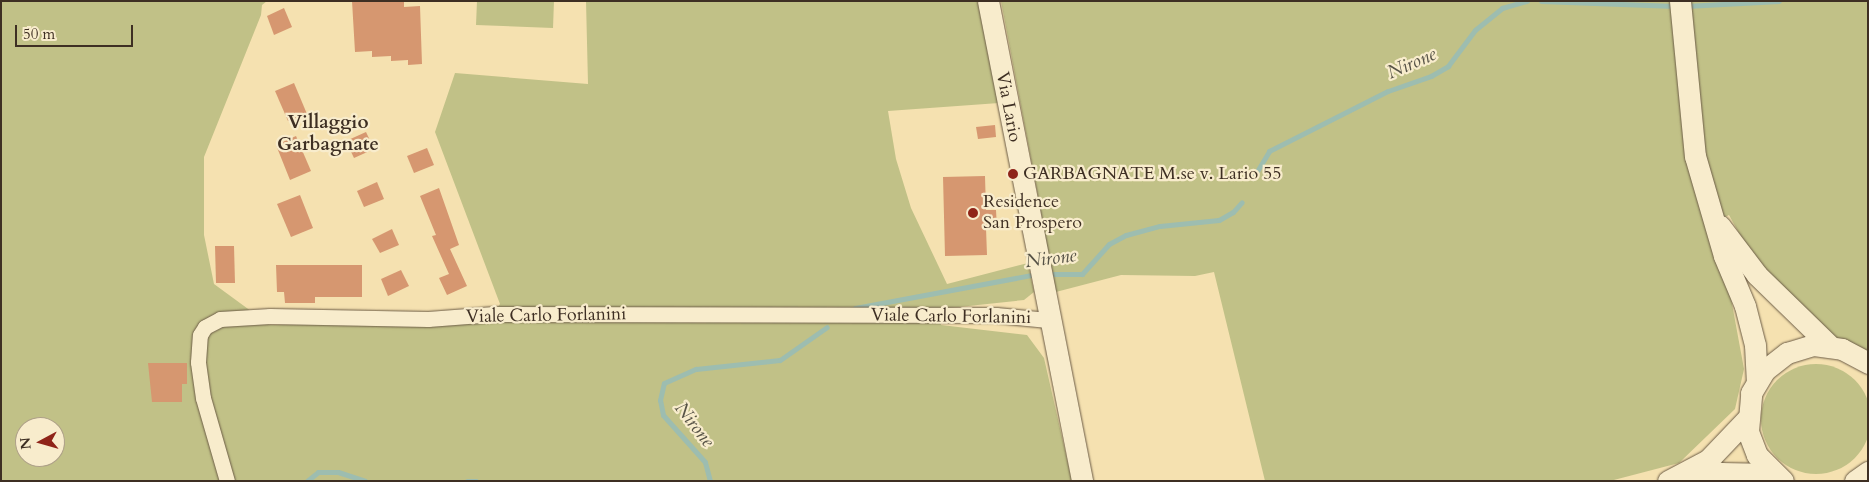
<!DOCTYPE html>
<html>
<head>
<meta charset="utf-8">
<style>
  body { margin:0 }
  #map { position:relative; width:1869px; height:482px; overflow:hidden; background:#f5e1b0; font-family:Cardo,serif }
  div>[style] { position:absolute }
  .green>* { inset:0; background:#c1c187 }
  .round { border-radius:50% }
  .stream>* { height:5px; margin:-2.5px; padding:0 2.5px; transform-origin:2.5px; border-radius:2.5px; background:#9dbdb0 }
  .building>* { inset:0; background:#d69770 }
  .roads { filter:drop-shadow(0 0 1px #6c5c46) drop-shadow(0 0 1px #6c5c46) }
  .street>* { height:15px; margin:-7.5px; padding:0 7.5px; transform-origin:7.5px; border-radius:7.5px; background:#f8eccc }
  .secondary>* { height:21px; margin:-10.5px; padding:0 10.5px; transform-origin:10.5px; border-radius:10.5px; background:#f8eccc }
  .dots>* { width:14px; height:14px; translate:-50% -50%; box-sizing:border-box; border:2px solid #f8eccc; border-radius:50% }
  span { translate:-50% -50%; white-space:nowrap; text-align:center; line-height:1.15; -webkit-text-stroke:4.5px #f8eccc; paint-order:stroke }
  .street-label { font-size:18px; color:#3e2f23 }
  .poi-label { font-size:18px; color:#3e2f23 }
  .left { translate:0 -50%; text-align:left }
  .water-label { font-size:19px; color:#565246; font-style:italic }
  .neighbourhood-label { font-size:19px; color:#3e2f23; font-weight:700 }
  .frame { position:absolute; inset:0; border:2px solid #3e2f23; pointer-events:none }
  .north { position:absolute; left:15px; top:417px; width:50px; height:50px; box-sizing:border-box; background:#f8eccc; border:1px solid #aea088; border-radius:50%; rotate:264deg; font-size:14px; font-weight:700; line-height:20px; text-align:center; color:#3e2f23 }
  .north::after { content:''; display:block; margin:auto; width:18px; height:22px; background:#8f2418; clip-path:polygon(50% 0,100% 100%,50% 72%,0 100%) }
  .scale { position:absolute; left:15px; top:25px; width:118px; height:22px; box-sizing:border-box; border:2px solid #3e2f23; border-top:0; padding-left:6px; font-size:15px; line-height:18px; white-space:nowrap; color:#3e2f23; -webkit-text-stroke:4px #f8eccc; paint-order:stroke }
</style>
</head>
<body>
<div id="map">
  <div class="green">
    <div style="clip-path:polygon(evenodd,1px 1px,267px 1px,262px 5px,261px 15px,204px 157px,204px 235px,214px 284px,270px 325px,489px 319px,500px 304px,435px 132px,455px 73px,588px 84px,586px 1px,982px 1px,999px 103px,888px 111px,896px 159px,911px 208px,947px 284px,1028px 263px,1034px 292px,1024px 300px,940px 309px,941px 325px,1027px 335px,1044px 358px,1072px 481px,1px 481px,1px 1px,25px 427px,55px 427px,55px 457px,25px 457px,25px 427px)"></div>
    <div style="clip-path:polygon(477px 1px,554px 1px,553px 28px,476px 25px)"></div>
    <div style="clip-path:polygon(1001px 1px,1868px 1px,1868px 353px,1836px 340px,1755px 262px,1729px 215px,1705px 227px,1730px 293px,1744px 369px,1735px 409px,1679px 463px,1610px 481px,1265px 481px,1214px 272px,1195px 276px,1121px 275px,1052px 293px,1044px 228px)"></div>
    <div class="round" style="left:1761px;top:364px;width:110px;height:110px"></div>
  </div>
  <div class="stream">
    <div style="left:1541px;top:1px;width:134px;rotate:2.1deg"></div>
    <div style="left:1686px;top:6px;width:93px;rotate:-3.1deg"></div>
    <div style="left:1253px;top:178px;width:31px;rotate:-59deg"></div>
    <div style="left:1269px;top:151px;width:133px;rotate:-26.8deg"></div>
    <div style="left:1388px;top:91px;width:46px;rotate:-19.2deg"></div>
    <div style="left:1431px;top:76px;width:20px;rotate:-30deg"></div>
    <div style="left:1448px;top:66px;width:45px;rotate:-53.1deg"></div>
    <div style="left:1475px;top:30px;width:35px;rotate:-39deg"></div>
    <div style="left:1502px;top:8px;width:26px;rotate:-16deg"></div>
    <div style="left:1047px;top:274px;width:35px"></div>
    <div style="left:1082px;top:274px;width:40px;rotate:-48deg"></div>
    <div style="left:1109px;top:244px;width:19px;rotate:-28deg"></div>
    <div style="left:1126px;top:235px;width:35px;rotate:-15deg"></div>
    <div style="left:1160px;top:226px;width:59px;rotate:-5.8deg"></div>
    <div style="left:1219px;top:220px;width:16px;rotate:-30deg"></div>
    <div style="left:1233px;top:212px;width:13px;rotate:-48deg"></div>
    <div style="left:855px;top:308px;width:184px;rotate:-10.6deg"></div>
    <div style="left:307px;top:481px;width:14px;rotate:-39deg"></div>
    <div style="left:318px;top:472px;width:20px"></div>
    <div style="left:338px;top:472px;width:28px;rotate:18deg"></div>
    <div style="left:467px;top:481px;width:9px"></div>
    <div style="left:710px;top:481px;width:20px;rotate:-105deg"></div>
    <div style="left:705px;top:462px;width:63px;rotate:-131.8deg"></div>
    <div style="left:663px;top:415px;width:15px;rotate:-101deg"></div>
    <div style="left:660px;top:400px;width:17px;rotate:-77deg"></div>
    <div style="left:664px;top:383px;width:35px;rotate:-24deg"></div>
    <div style="left:696px;top:369px;width:84px;rotate:-6.1deg"></div>
    <div style="left:780px;top:360px;width:57px;rotate:-35.1deg"></div>
  </div>
  <div class="building">
    <div style="clip-path:polygon(352px 1px,404px 1px,404px 7px,420px 6px,422px 64px,408px 65px,408px 60px,391px 61px,391px 56px,372px 57px,372px 51px,355px 52px)"></div>
    <div style="clip-path:polygon(284px 8px,292px 27px,274px 35px,267px 16px)"></div>
    <div style="clip-path:polygon(294px 83px,307px 114px,288px 121px,275px 91px)"></div>
    <div style="clip-path:polygon(995px 125px,996px 137px,978px 139px,976px 127px)"></div>
    <div style="clip-path:polygon(366px 132px,374px 149px,354px 158px,346px 141px)"></div>
    <div style="clip-path:polygon(296px 136px,311px 171px,290px 180px,276px 145px)"></div>
    <div style="clip-path:polygon(427px 148px,434px 165px,414px 173px,407px 156px)"></div>
    <div style="clip-path:polygon(985px 176px,986px 210px,996px 210px,997px 228px,986px 228px,987px 255px,945px 256px,943px 177px)"></div>
    <div style="clip-path:polygon(377px 182px,384px 199px,364px 207px,357px 191px)"></div>
    <div style="clip-path:polygon(439px 188px,459px 245px,450px 249px,467px 286px,447px 295px,439px 278px,449px 274px,432px 236px,436px 235px,420px 196px)"></div>
    <div style="clip-path:polygon(300px 195px,313px 228px,291px 237px,277px 204px)"></div>
    <div style="clip-path:polygon(392px 229px,399px 245px,380px 253px,372px 239px)"></div>
    <div style="clip-path:polygon(215px 246px,234px 246px,235px 283px,216px 283px)"></div>
    <div style="clip-path:polygon(276px 265px,362px 265px,362px 297px,315px 297px,315px 303px,285px 303px,284px 292px,277px 292px)"></div>
    <div style="clip-path:polygon(401px 270px,409px 286px,388px 296px,381px 279px)"></div>
    <div style="clip-path:polygon(148px 363px,187px 363px,187px 384px,182px 384px,182px 402px,152px 402px)"></div>
  </div>
  <div class="roads">
    <div class="street">
      <div style="left:227px;top:481px;width:86px;rotate:-106.1deg"></div>
      <div style="left:203px;top:398px;width:36px;rotate:-98deg"></div>
      <div style="left:198px;top:362px;width:27px;rotate:-86deg"></div>
      <div style="left:200px;top:335px;width:9px;rotate:-58deg"></div>
      <div style="left:205px;top:327px;width:17px;rotate:-28deg"></div>
      <div style="left:220px;top:319px;width:50px;rotate:-3.4deg"></div>
      <div style="left:270px;top:316px;width:158px;rotate:1.1deg"></div>
      <div style="left:428px;top:319px;width:66px;rotate:-4.3deg"></div>
      <div style="left:494px;top:314px;width:502px;rotate:0.11deg"></div>
      <div style="left:996px;top:315px;width:52px;rotate:5.5deg"></div>
    </div>
    <div class="secondary">
      <div style="left:988px;top:1px;width:489px;rotate:78.9deg"></div>
      <div style="left:1680px;top:1px;width:156px;rotate:84.5deg"></div>
      <div style="left:1695px;top:156px;width:104px;rotate:73.8deg"></div>
      <div style="left:1724px;top:256px;width:54px;rotate:67.2deg"></div>
      <div style="left:1745px;top:306px;width:40px;rotate:75.6deg"></div>
      <div style="left:1755px;top:345px;width:37px;rotate:87deg"></div>
      <div style="left:1720px;top:226px;width:61px;rotate:52.9deg"></div>
      <div style="left:1757px;top:275px;width:100px;rotate:44.2deg"></div>
      <div style="left:1685px;top:479px;width:36px;rotate:-10deg"></div>
      <div style="left:1720px;top:473px;width:53px;rotate:1.1deg"></div>
      <div style="left:1668px;top:481px;width:45px;rotate:-27.7deg"></div>
      <div style="left:1708px;top:460px;width:57px;rotate:-46.4deg"></div>
      <div style="left:1783px;top:481px;width:37px;rotate:-135deg"></div>
      <div style="left:1757px;top:455px;width:26px;rotate:-111deg"></div>
      <div style="left:1748px;top:431px;width:38px;rotate:-85deg"></div>
      <div style="left:1751px;top:393px;width:27px;rotate:-59deg"></div>
      <div style="left:1765px;top:370px;width:28px;rotate:-38deg"></div>
      <div style="left:1787px;top:353px;width:28px;rotate:-17deg"></div>
      <div style="left:1814px;top:345px;width:28px;rotate:8deg"></div>
      <div style="left:1842px;top:349px;width:30px;rotate:28deg"></div>
      <div style="left:1855px;top:481px;width:16px;rotate:-35deg"></div>
    </div>
  </div>
  <div class="dots">
    <div style="left:1013px;top:174px;background:#8f2418"></div>
    <div style="left:973px;top:213px;background:#8f2418"></div>
  </div>
  <div class="street-label">
    <span style="left:1008px;top:107px;rotate:79deg">Via Lario</span>
    <span style="left:546px;top:316px;rotate:-1deg">Viale Carlo Forlanini</span>
    <span style="left:951px;top:317px;rotate:1deg">Viale Carlo Forlanini</span>
  </div>
  <div class="poi-label">
    <span class="left" style="left:1023px;top:174px">GARBAGNATE M.se v. Lario 55</span>
    <span class="left" style="left:983px;top:213px">Residence<br>San Prospero</span>
  </div>
  <div class="water-label">
    <span style="left:1412px;top:64px;rotate:-24deg">Nirone</span>
    <span style="left:1051px;top:259px;rotate:-7deg">Nirone</span>
    <span style="left:694px;top:425px;rotate:52deg">Nirone</span>
  </div>
  <div class="neighbourhood-label">
    <span style="left:328px;top:134px">Villaggio<br>Garbagnate</span>
  </div>
  <div class="frame"></div>
  <div class="north">N</div>
  <div class="scale">50 m</div>
</div>
</body>
</html>
